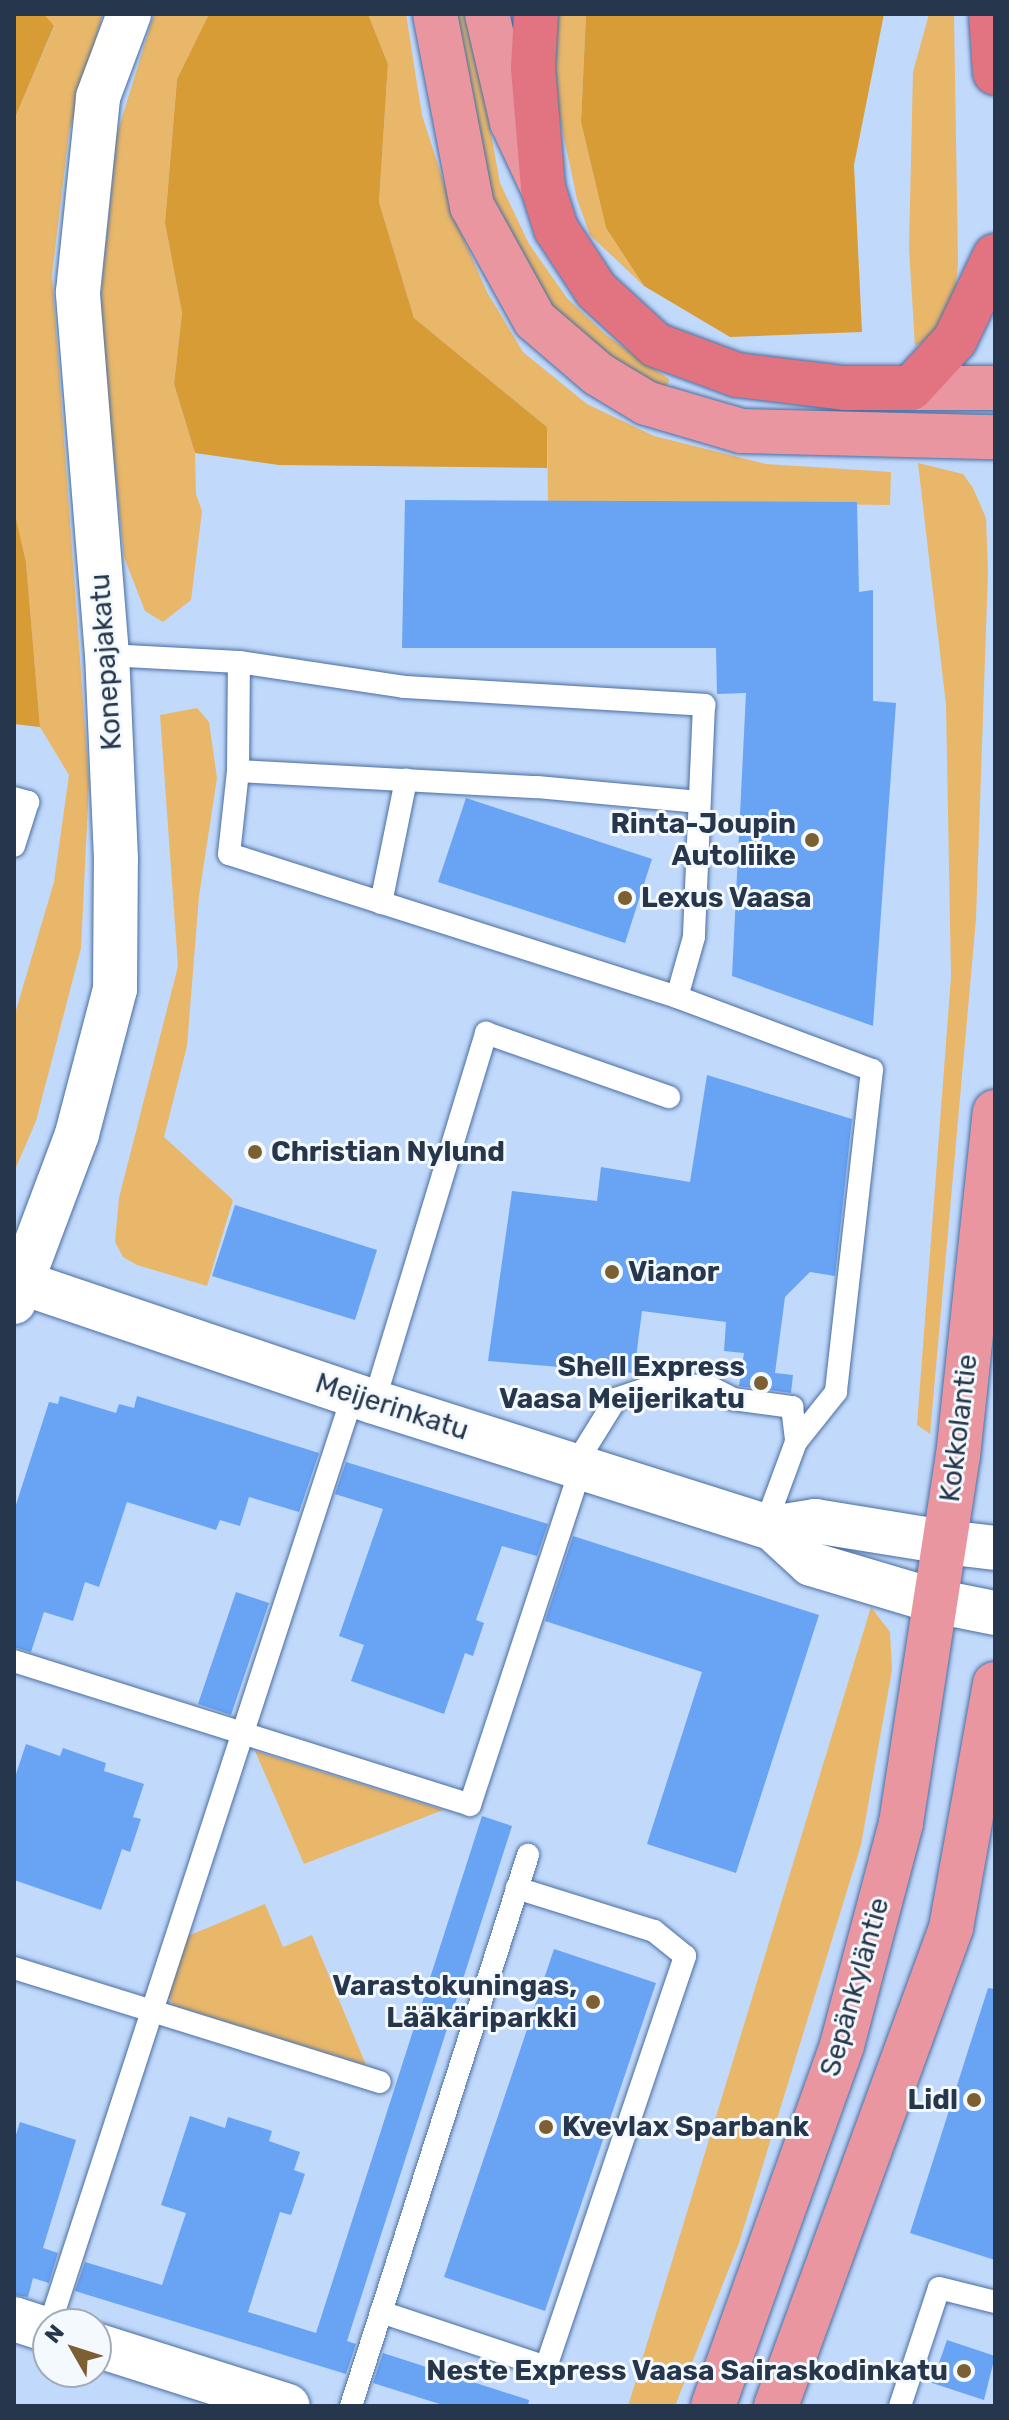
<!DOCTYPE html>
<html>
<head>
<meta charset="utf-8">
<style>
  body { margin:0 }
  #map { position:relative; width:1009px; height:2420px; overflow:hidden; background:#c1d9fb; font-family:Rubik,sans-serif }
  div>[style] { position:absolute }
  .green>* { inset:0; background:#e9b76a }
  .forest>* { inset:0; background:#d89c36 }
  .building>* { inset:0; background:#68a3f4 }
  .roads { filter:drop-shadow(0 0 2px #4a6ea1) drop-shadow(0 0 2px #4a6ea1) }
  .service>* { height:22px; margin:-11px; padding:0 11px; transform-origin:11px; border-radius:11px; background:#fff }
  .minor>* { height:44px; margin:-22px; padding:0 22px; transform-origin:22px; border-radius:22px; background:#fff }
  .tertiary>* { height:44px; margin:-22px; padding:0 22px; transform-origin:22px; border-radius:22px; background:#fff }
  .secondary>* { height:44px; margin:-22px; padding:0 22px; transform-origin:22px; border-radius:22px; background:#fff }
  .primary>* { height:44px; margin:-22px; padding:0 22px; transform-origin:22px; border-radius:22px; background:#e996a0 }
  .trunk>* { height:44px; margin:-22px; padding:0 22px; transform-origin:22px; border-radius:22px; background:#e27380 }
  .dots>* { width:22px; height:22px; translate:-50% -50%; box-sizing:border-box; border:4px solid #f4f9fe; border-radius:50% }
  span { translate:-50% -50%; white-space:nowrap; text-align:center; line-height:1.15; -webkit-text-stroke:6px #f4f9fe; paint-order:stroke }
  .street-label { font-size:28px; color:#26364c }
  .poi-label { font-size:28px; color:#26364c; font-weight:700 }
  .right { translate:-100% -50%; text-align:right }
  .left { translate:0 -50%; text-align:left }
  .frame { position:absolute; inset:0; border:16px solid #26364c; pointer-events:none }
  .north { position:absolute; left:32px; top:2308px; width:80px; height:80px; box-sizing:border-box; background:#f4f9fe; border:2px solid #a2abb7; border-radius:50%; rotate:309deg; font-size:22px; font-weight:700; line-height:32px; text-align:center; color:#26364c }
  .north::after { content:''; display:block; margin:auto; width:28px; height:36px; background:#7c5f32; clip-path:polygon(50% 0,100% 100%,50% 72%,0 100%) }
</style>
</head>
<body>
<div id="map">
  <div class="green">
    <div style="clip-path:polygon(44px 14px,103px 14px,69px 132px,52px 275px,89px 783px,81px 948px,36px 1121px,14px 1172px,14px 1017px,54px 882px,69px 775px,40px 727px,26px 562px,14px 509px,14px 120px,54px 27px)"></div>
    <div style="clip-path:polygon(154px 14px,209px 14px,177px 79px,165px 223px,182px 313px,174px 384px,195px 453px,196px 494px,202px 511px,191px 600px,163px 622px,145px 611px,124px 557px,99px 312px,117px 134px)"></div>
    <div style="clip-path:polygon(368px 14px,406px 14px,422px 115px,457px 224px,487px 292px,523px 352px,587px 404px,654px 436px,766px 464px,891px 472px,890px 505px,548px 501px,547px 427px,414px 318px,379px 202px,388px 64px)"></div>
    <div style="clip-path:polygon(454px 14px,469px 14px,500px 183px,529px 244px,567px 298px,606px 335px,670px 380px,662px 392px,579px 341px,535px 291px,487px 197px)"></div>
    <div style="clip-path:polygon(553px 14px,586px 14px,581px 122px,606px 228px,644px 286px,590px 235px,577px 199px,554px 91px)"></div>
    <div style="clip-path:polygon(929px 14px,954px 14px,958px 262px,954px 307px,926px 341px,915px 346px,909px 248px,913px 72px)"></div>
    <div style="clip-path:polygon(918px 463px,963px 474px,973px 488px,986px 518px,988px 571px,976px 919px,930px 1434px,917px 1425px,951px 977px,946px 705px)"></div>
    <div style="clip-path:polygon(197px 708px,209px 722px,217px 778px,199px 896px,187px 1046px,164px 1137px,233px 1200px,207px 1286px,137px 1265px,123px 1257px,115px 1242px,119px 1198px,178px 966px,160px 715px)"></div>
    <div style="clip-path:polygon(871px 1607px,890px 1632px,892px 1670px,861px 1845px,739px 2243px,675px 2406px,628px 2406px)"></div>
    <div style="clip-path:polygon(255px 1751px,443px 1810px,304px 1864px)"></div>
    <div style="clip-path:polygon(265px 1904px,283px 1947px,312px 1935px,366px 2065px,173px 2005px,167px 1994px,183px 1938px)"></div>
  </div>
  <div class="forest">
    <div style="clip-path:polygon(14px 14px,44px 14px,54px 26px,14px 120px)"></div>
    <div style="clip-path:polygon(209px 14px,368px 14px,388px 64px,379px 202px,414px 318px,547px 427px,547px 468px,279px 465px,195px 453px,174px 384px,182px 313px,165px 223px,177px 79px)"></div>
    <div style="clip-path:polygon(586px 14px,884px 14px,854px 165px,862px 332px,730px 337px,644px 286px,606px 228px,581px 122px)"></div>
    <div style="clip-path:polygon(14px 509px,26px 562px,40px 727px,14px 724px)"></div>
  </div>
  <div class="building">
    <div style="clip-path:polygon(405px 500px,857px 502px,859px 592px,873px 590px,873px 701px,896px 703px,873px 1026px,732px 976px,746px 693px,717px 694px,716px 648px,402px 648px)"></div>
    <div style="clip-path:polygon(466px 798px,652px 859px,625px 943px,438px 882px)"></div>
    <div style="clip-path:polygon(707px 1075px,852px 1119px,835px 1276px,810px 1272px,785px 1297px,775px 1373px,793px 1375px,791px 1393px,739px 1386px,744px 1353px,724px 1351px,726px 1322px,642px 1311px,634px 1373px,488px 1361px,512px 1191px,597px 1201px,601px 1167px,690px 1182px)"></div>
    <div style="clip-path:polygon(235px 1205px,377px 1250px,355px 1320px,212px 1276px)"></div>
    <div style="clip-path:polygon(60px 1396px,116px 1413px,119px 1404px,134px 1408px,137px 1396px,319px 1453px,299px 1512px,249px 1497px,240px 1526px,220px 1520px,216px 1530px,127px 1502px,99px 1587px,85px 1582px,73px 1621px,44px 1612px,31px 1652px,14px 1647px,14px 1511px,49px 1402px,58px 1404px)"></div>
    <div style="clip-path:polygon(346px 1462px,548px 1524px,537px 1556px,502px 1546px,476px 1620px,484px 1623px,473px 1656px,465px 1653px,444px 1714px,351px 1681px,364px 1645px,339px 1636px,383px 1509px,335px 1494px)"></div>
    <div style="clip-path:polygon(573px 1536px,819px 1615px,736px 1873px,647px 1844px,702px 1672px,545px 1621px)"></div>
    <div style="clip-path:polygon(236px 1592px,269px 1603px,231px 1715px,198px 1704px)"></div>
    <div style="clip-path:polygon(26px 1744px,60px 1756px,63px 1748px,106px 1763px,104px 1771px,144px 1784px,133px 1817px,141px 1819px,130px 1852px,122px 1849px,101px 1910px,14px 1880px,14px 1780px)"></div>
    <div style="clip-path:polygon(482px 1816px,512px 1826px,347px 2341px,356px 2344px,346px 2374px,75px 2291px,85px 2262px,162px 2285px,186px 2213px,161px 2205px,190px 2116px,225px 2128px,228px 2117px,272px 2131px,269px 2141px,300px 2152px,294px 2170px,305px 2174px,291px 2215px,280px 2212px,248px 2312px,316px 2333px)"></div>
    <div style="clip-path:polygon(554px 1949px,656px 1983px,545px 2311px,444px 2277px)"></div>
    <div style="clip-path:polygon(988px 1988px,995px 1989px,995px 2260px,910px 2233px)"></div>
    <div style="clip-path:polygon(20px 2122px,76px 2140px,43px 2248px,58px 2253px,49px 2283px,33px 2278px,28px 2297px,14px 2295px,14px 2141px)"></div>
    <div style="clip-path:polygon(947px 2340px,995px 2356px,984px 2400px,932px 2383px)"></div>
    <div style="clip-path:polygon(383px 2353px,529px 2400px,528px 2406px,446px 2406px,373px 2383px)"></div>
  </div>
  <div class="roads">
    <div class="service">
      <div style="left:107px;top:655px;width:132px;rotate:3deg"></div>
      <div style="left:239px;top:662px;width:167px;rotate:8.6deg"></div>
      <div style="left:404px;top:687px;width:301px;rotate:3.4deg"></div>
      <div style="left:704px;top:705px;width:232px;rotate:92.5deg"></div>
      <div style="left:694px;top:937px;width:62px;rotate:105.8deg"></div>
      <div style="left:677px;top:997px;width:470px;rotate:-162.3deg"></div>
      <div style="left:229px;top:854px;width:83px;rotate:-83.8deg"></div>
      <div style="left:238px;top:771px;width:109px;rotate:-89.5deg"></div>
      <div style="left:238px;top:771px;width:299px;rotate:3.1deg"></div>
      <div style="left:537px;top:787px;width:163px;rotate:5.3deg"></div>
      <div style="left:14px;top:798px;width:15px;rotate:16deg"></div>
      <div style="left:28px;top:802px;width:46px;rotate:107.7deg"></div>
      <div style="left:381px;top:903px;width:126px;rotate:-78.5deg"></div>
      <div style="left:677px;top:997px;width:208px;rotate:20.5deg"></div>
      <div style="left:872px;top:1070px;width:324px;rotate:96.4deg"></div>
      <div style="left:836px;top:1392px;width:64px;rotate:128.7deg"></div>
      <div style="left:374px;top:1402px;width:386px;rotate:-73.1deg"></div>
      <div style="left:486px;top:1033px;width:194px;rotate:19.3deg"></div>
      <div style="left:575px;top:1465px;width:78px;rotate:-58.2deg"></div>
      <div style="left:616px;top:1399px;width:43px;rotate:-18.9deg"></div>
      <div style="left:657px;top:1385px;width:51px;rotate:1.1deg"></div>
      <div style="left:708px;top:1386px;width:28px;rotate:27deg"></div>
      <div style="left:733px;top:1399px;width:60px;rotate:7.7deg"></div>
      <div style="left:792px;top:1407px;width:35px;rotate:83deg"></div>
      <div style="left:796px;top:1442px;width:90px;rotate:110.3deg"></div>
      <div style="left:14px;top:1661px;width:478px;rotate:17.5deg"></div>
      <div style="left:470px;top:1805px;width:356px;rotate:-71.8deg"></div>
      <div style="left:14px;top:1968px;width:383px;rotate:17.3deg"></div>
      <div style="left:381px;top:2312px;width:174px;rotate:18.4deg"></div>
      <div style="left:546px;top:2367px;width:434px;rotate:-71.3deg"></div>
      <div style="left:685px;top:1956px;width:40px;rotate:-141deg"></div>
      <div style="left:654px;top:1931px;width:144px;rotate:-162.6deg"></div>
      <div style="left:50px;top:2324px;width:977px;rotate:-71.94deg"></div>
      <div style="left:351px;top:2406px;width:579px;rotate:-72.19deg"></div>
      <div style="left:900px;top:2406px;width:124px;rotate:-71.7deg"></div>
      <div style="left:939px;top:2288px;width:58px;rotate:14deg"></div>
    </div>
    <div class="minor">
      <div style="left:14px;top:2319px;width:36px;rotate:18deg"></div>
      <div style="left:96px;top:2345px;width:201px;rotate:17.6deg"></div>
    </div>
    <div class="tertiary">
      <div style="left:14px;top:1280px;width:380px;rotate:18.7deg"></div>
      <div style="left:374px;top:1402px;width:417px;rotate:17.6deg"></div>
      <div style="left:772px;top:1528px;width:53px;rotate:42.7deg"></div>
      <div style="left:811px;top:1564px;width:129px;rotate:16.6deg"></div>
      <div style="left:14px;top:1302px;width:179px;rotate:-69.4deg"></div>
      <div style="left:77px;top:1134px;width:150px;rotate:-75.3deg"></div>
      <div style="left:115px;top:989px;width:130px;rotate:-89.6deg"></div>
      <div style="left:116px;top:859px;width:204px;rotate:-92.5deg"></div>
      <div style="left:107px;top:655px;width:364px;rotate:-94.6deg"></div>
      <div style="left:78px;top:292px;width:196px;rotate:-84.1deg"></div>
      <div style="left:98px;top:97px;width:89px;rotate:-69.5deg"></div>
      <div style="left:772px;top:1528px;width:44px;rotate:-9.2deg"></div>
      <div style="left:815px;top:1521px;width:132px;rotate:9.2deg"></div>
    </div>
    <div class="secondary">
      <div style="left:945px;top:1542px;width:50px;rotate:6.8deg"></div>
      <div style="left:935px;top:1601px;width:61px;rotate:11.3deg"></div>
    </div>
    <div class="primary">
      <div style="left:435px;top:14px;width:196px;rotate:79.1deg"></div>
      <div style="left:472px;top:206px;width:130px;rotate:61.1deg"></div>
      <div style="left:535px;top:320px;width:83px;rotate:40.6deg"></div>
      <div style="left:598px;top:374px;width:56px;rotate:31.1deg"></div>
      <div style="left:646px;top:403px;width:99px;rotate:16.4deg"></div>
      <div style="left:741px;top:431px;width:254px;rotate:1.4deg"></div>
      <div style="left:487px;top:14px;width:111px;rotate:77deg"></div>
      <div style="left:512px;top:122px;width:71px;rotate:64.9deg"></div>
      <div style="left:911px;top:388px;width:84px"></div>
      <div style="left:713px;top:2406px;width:383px;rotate:-70.3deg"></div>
      <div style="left:842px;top:2045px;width:230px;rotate:-75.1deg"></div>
      <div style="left:901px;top:1823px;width:371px;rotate:-81.2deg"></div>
      <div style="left:958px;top:1456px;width:346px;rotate:-83.9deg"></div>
      <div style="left:776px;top:2406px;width:509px;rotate:-69.89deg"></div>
      <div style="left:951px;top:1928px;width:248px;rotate:-79.8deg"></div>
    </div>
    <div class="trunk">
      <div style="left:536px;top:14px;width:54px;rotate:93.2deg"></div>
      <div style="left:533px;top:68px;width:120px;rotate:85.2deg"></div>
      <div style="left:543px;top:188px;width:43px;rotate:72.4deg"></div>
      <div style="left:556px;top:229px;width:73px;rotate:56.7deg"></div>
      <div style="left:596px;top:290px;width:81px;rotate:42.5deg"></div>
      <div style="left:656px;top:345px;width:86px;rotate:20.3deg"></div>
      <div style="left:737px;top:375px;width:108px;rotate:6.9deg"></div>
      <div style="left:844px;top:388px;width:67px"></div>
      <div style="left:911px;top:388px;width:65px;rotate:-47.5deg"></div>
      <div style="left:955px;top:340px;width:93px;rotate:-64.5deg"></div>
      <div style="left:991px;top:14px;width:59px;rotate:86.1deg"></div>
    </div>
  </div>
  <div class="dots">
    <div style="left:812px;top:840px;background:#7c5f32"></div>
    <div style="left:625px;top:898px;background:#7c5f32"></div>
    <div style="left:255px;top:1152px;background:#7c5f32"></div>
    <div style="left:612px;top:1272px;background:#7c5f32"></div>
    <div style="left:761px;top:1383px;background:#7c5f32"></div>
    <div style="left:593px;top:2002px;background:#7c5f32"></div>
    <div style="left:974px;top:2100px;background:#7c5f32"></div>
    <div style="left:546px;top:2127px;background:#7c5f32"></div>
    <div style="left:964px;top:2371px;background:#7c5f32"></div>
  </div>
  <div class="street-label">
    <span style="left:106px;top:662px;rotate:-94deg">Konepajakatu</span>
    <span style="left:392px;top:1407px;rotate:18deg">Meijerinkatu</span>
    <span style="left:959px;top:1428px;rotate:-83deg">Kokkolantie</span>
    <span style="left:855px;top:1987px;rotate:-74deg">Sepänkyläntie</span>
  </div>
  <div class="poi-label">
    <span class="right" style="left:796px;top:840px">Rinta-Joupin<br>Autoliike</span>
    <span class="left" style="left:641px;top:898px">Lexus Vaasa</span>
    <span class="left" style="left:271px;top:1152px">Christian Nylund</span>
    <span class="left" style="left:628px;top:1272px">Vianor</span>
    <span class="right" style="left:745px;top:1383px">Shell Express<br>Vaasa Meijerikatu</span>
    <span class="right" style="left:577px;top:2002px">Varastokuningas,<br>Lääkäriparkki</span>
    <span class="right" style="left:958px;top:2100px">Lidl</span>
    <span class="left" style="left:562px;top:2127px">Kvevlax Sparbank</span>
    <span class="right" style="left:948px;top:2371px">Neste Express Vaasa Sairaskodinkatu</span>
  </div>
  <div class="frame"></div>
  <div class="north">N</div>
</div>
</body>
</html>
